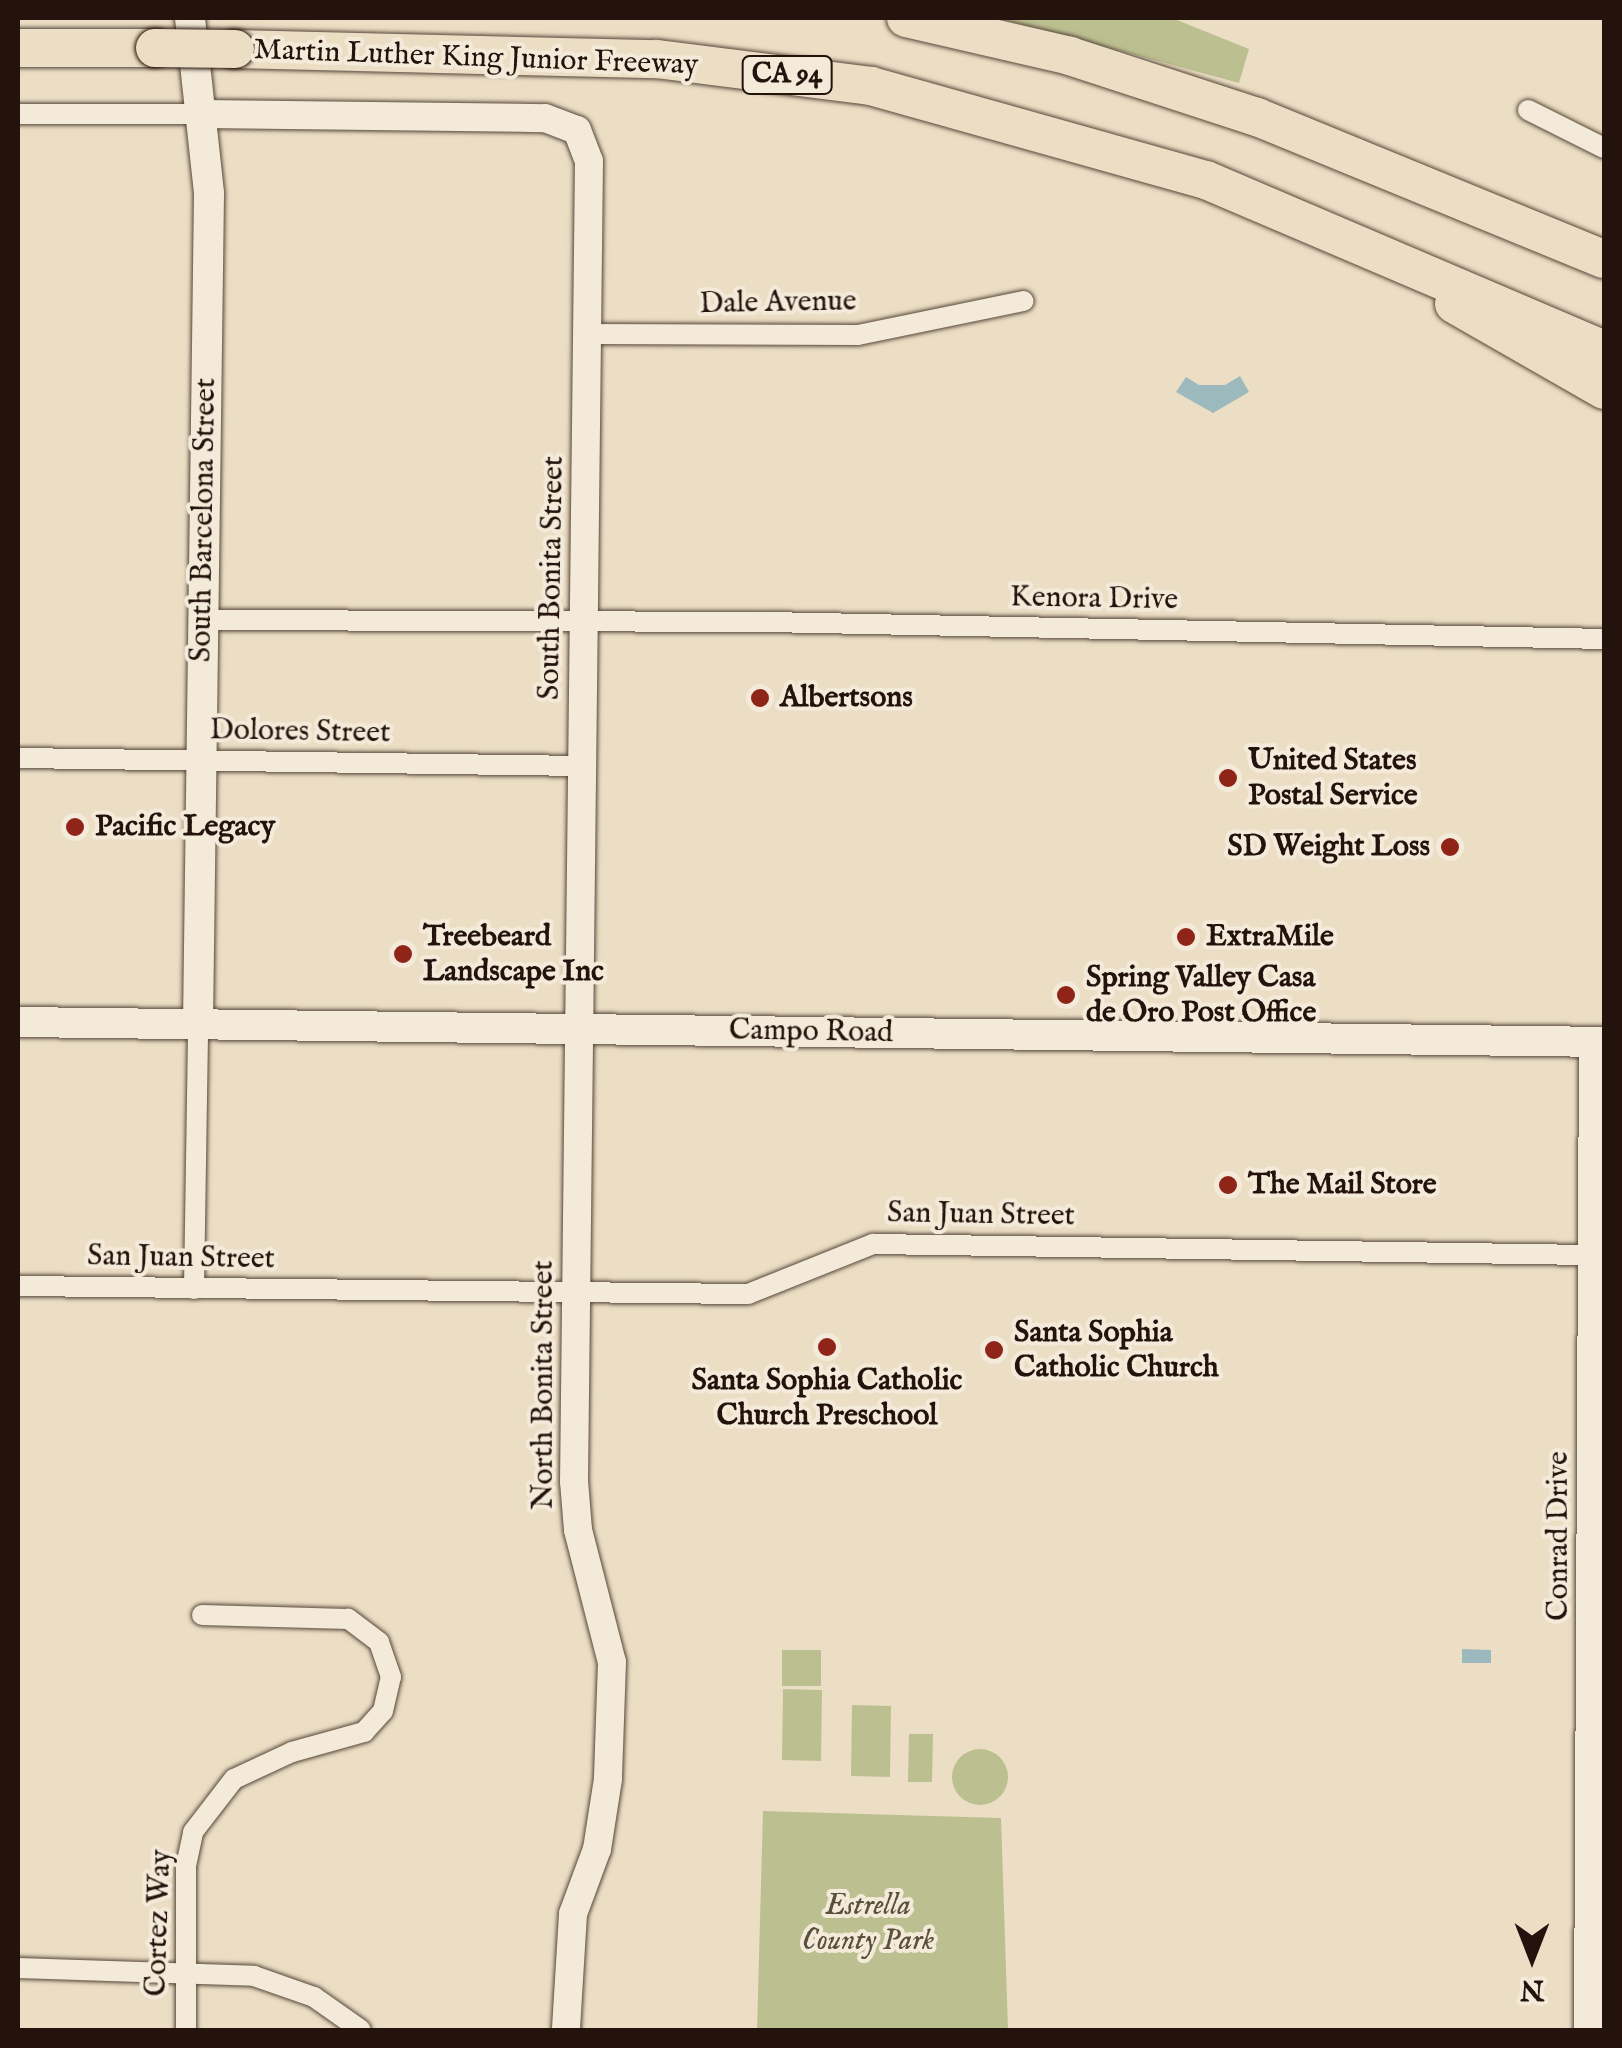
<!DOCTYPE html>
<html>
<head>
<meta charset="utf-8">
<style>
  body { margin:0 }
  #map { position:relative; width:1622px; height:2048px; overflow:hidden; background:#ecdec4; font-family:"IM FELL English",serif }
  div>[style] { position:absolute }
  .green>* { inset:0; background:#bcc091 }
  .round { border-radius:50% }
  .water>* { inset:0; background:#9cbabd }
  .roads { filter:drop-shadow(0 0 2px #56463a) drop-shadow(0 0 2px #56463a) }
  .minor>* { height:20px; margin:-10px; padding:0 10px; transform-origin:10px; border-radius:10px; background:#f3ead9 }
  .tertiary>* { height:28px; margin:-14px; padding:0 14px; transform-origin:14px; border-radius:14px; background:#f3ead9 }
  .secondary>* { height:30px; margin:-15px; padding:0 15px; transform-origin:15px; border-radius:15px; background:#f3ead9 }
  .motorway>* { height:38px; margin:-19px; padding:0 19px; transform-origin:19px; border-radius:19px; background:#ecdec4 }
  .bridges { filter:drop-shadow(0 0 2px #24130c) drop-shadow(0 0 2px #24130c) }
  .motorway-bridge>* { height:38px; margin:-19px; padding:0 19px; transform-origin:19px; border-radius:19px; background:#ecdec4 }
  .dots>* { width:28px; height:28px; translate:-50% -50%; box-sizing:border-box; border:5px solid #f3ead9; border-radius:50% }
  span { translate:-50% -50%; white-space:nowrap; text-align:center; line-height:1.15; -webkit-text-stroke:8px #f3ead9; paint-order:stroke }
  .shield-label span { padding:2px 8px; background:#f3ead9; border:2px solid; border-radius:8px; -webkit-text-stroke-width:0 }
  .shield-label { font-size:28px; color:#24130c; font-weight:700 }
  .street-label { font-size:30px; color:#24130c }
  .poi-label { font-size:30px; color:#24130c; font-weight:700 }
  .left { translate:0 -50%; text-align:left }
  .right { translate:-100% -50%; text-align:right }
  .park-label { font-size:30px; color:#59503b; font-style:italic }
  .frame { position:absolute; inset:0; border:20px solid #24130c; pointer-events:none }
  .north { position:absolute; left:1482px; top:1908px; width:100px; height:100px; -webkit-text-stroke:8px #f3ead9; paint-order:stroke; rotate:180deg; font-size:28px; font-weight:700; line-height:40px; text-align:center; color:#24130c }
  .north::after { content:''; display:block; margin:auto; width:35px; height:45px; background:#24130c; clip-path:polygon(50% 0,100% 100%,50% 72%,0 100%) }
</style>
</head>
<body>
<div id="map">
  <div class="green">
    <div style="clip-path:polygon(998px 18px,1172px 18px,1249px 49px,1239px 83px)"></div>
    <div style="clip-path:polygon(782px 1650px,821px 1650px,821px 1686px,782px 1686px)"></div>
    <div style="clip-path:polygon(783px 1689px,822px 1690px,821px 1761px,782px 1760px)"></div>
    <div style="clip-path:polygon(852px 1705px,891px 1706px,890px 1777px,851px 1776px)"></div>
    <div style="clip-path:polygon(909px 1734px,933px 1734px,932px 1782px,908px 1782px)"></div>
    <div class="round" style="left:952px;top:1749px;width:56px;height:56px"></div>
    <div style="clip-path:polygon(763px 1811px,1001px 1818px,1008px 2030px,757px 2030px)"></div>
  </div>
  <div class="water">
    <div style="clip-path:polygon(1240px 376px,1249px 392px,1213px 413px,1176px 392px,1186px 377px,1199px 385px,1225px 385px)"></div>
    <div style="clip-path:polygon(1462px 1649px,1491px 1650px,1491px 1663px,1462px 1663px)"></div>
  </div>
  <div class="roads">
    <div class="minor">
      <div style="left:1528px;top:110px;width:85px;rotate:26.6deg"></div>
      <div style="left:18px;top:114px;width:185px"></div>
      <div style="left:589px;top:334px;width:269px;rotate:0.2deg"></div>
      <div style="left:858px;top:335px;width:169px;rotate:-11.6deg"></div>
      <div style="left:201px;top:620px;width:566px;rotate:0.2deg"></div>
      <div style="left:767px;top:622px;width:837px;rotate:1.16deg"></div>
      <div style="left:18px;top:758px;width:564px;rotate:0.81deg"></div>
      <div style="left:18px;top:1286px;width:730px;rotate:0.63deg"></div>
      <div style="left:748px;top:1294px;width:135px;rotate:-21.8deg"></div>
      <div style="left:873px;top:1244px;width:720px;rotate:0.88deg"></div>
      <div style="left:194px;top:1289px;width:265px;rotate:-89.1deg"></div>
      <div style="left:18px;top:1968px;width:236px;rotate:1.9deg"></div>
      <div style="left:254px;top:1976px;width:64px;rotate:19.3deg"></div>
      <div style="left:314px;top:1997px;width:57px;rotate:35.1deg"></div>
      <div style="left:186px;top:2030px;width:164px;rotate:-90deg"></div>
      <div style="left:186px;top:1866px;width:35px;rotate:-78deg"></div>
      <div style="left:193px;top:1832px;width:67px;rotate:-52.3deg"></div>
      <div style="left:234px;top:1779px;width:64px;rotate:-25deg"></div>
      <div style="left:292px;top:1752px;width:75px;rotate:-15.5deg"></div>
      <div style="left:364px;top:1732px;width:28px;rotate:-48deg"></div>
      <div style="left:383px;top:1711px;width:35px;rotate:-77deg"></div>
      <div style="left:391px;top:1677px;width:37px;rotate:-109deg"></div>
      <div style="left:379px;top:1642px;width:39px;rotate:-143deg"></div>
      <div style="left:348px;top:1619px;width:146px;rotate:-178.4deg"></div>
    </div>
    <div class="tertiary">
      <div style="left:203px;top:114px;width:342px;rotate:0.7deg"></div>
      <div style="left:545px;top:118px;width:34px;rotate:21deg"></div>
      <div style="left:577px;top:130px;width:33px;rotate:69deg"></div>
      <div style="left:589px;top:161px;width:1320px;rotate:90.65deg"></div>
      <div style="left:574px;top:1481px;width:49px;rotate:85.3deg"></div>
      <div style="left:578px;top:1530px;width:136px;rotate:75.6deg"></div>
      <div style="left:612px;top:1662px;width:117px;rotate:92deg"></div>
      <div style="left:608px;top:1779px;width:71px;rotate:98.9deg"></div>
      <div style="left:597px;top:1849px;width:69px;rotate:110.3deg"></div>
      <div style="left:573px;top:1914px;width:116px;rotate:93.5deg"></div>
      <div style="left:1588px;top:2030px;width:988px;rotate:-89.71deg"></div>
    </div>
    <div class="secondary">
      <div style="left:190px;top:18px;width:177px;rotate:83.8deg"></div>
      <div style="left:209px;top:194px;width:830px;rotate:90.76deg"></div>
      <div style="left:18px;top:1022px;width:1586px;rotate:0.72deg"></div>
    </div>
    <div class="motorway">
      <div style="left:906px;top:18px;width:168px;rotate:13deg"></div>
      <div style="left:1070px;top:56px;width:197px;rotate:18.1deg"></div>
      <div style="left:1257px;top:117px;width:375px;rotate:22.3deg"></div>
      <div style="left:18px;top:48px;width:137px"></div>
      <div style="left:235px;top:49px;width:422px;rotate:1.4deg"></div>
      <div style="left:657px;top:59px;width:216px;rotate:7.2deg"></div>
      <div style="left:871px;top:86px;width:348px;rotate:15.7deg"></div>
      <div style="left:1206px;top:180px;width:433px;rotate:23.1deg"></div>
      <div style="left:1454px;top:304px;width:173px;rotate:29.8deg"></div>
    </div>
  </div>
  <div class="bridges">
    <div class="motorway-bridge">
      <div style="left:155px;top:48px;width:80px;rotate:0.7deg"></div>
    </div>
  </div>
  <div class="dots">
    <div style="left:760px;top:698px;background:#8f2418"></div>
    <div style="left:1228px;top:778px;background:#8f2418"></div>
    <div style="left:75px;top:827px;background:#8f2418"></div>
    <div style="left:1450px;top:847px;background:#8f2418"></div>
    <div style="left:1186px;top:937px;background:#8f2418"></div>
    <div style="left:403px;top:954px;background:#8f2418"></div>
    <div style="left:1066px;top:995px;background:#8f2418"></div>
    <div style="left:1228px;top:1185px;background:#8f2418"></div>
    <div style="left:827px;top:1347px;background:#8f2418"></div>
    <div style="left:994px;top:1350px;background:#8f2418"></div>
  </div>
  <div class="shield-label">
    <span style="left:787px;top:75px">CA 94</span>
  </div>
  <div class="street-label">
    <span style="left:476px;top:58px;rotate:2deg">Martin Luther King Junior Freeway</span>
    <span style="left:778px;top:303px;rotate:-1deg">Dale Avenue</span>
    <span style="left:204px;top:520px;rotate:-89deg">South Barcelona Street</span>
    <span style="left:552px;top:578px;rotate:-89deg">South Bonita Street</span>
    <span style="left:1094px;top:599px;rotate:1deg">Kenora Drive</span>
    <span style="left:300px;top:732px;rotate:1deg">Dolores Street</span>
    <span style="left:811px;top:1032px;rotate:1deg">Campo Road</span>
    <span style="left:981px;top:1215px;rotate:1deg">San Juan Street</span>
    <span style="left:181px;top:1258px;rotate:1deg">San Juan Street</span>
    <span style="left:544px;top:1385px;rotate:-90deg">North Bonita Street</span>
    <span style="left:1559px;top:1536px;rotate:-90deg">Conrad Drive</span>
    <span style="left:159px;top:1923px;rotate:-88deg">Cortez Way</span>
  </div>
  <div class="poi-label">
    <span class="left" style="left:780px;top:698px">Albertsons</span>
    <span class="left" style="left:1248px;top:778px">United States<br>Postal Service</span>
    <span class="left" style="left:95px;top:827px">Pacific Legacy</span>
    <span class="right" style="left:1430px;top:847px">SD Weight Loss</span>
    <span class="left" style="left:423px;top:954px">Treebeard<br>Landscape Inc</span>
    <span class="left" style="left:1206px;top:937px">ExtraMile</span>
    <span class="left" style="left:1086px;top:995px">Spring Valley Casa<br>de Oro Post Office</span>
    <span class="left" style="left:1248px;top:1185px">The Mail Store</span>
    <span class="left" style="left:1014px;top:1350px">Santa Sophia<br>Catholic Church</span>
    <span style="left:827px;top:1398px">Santa Sophia Catholic<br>Church Preschool</span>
  </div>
  <div class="park-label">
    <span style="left:868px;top:1923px">Estrella<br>County Park</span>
  </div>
  <div class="frame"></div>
  <div class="north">N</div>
</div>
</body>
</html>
